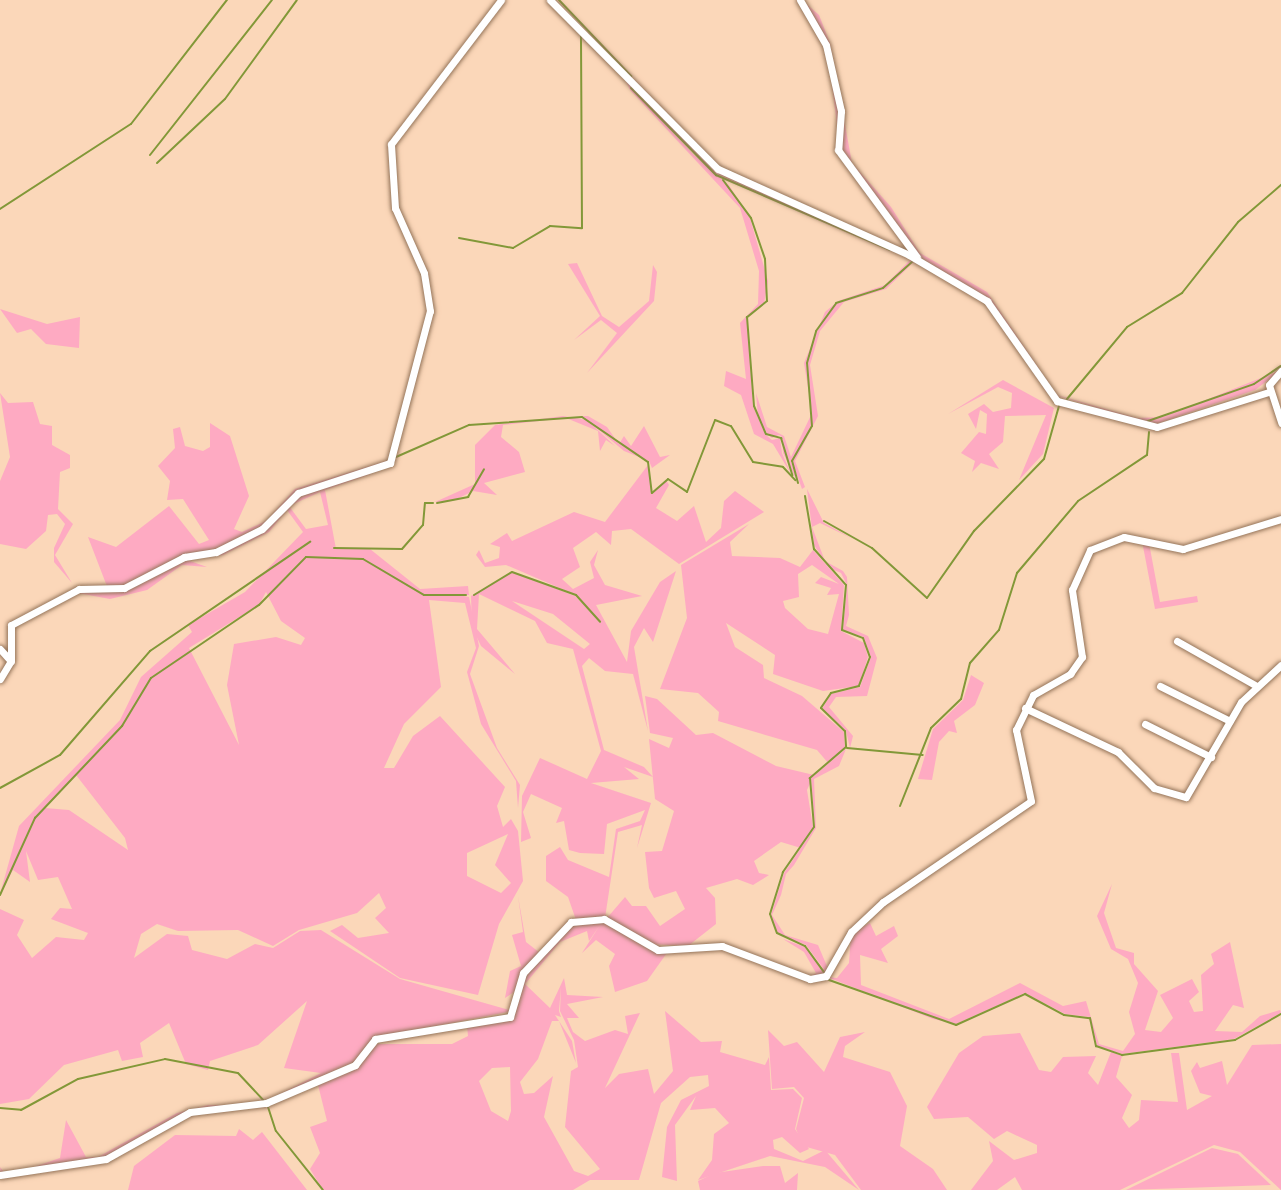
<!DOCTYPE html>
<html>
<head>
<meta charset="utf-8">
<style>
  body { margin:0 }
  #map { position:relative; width:1281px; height:1190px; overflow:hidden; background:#fbd7b9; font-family:"Archivo Narrow",sans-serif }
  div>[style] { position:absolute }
  .green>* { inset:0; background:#feaac2 }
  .stream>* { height:2px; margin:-1px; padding:0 1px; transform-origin:1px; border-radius:1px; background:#829838 }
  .roads { filter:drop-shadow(0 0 2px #947459) drop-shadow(0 0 2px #947459) }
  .street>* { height:7px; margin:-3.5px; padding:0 3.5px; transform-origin:3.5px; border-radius:3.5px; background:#fff }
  span { translate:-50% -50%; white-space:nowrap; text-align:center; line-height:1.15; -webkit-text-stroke:8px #fff; paint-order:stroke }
</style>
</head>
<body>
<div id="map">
  <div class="green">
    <div style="clip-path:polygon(802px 0,819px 15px,830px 43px,852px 163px,891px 207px,920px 253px,987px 292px,1057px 395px,1137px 418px,1163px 417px,1281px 370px,1255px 390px,1153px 425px,1046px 392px,998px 311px,916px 254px,840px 149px,827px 45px)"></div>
    <div style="clip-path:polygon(625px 79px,713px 167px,909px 255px,915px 261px,886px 289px,844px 302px,820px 331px,810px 365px,818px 416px,795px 461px,805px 487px,802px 489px,794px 467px,793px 461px,796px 456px,791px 461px,797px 481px,783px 453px,782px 437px,779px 435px,772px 438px,768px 435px,758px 417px,756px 393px,767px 427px,784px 436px,791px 457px,812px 413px,804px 363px,825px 312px,838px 301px,885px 285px,911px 259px,717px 174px,631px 88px,694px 155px,729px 185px,750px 218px,768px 281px,764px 304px,747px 317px,753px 406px,765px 434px,772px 440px,780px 438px,782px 453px,791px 474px,773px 444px,754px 434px,741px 395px,724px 386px,726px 371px,746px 379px,740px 323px,758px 304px,759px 271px,740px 208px,630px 90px)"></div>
    <div style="clip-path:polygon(577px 263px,602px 316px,619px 327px,649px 301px,653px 265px,657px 272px,654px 301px,587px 373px,617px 333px,601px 320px,574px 340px,600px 316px,568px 264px)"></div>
    <div style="clip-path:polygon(0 309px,47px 324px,80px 317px,79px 348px,46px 344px,31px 329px,17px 333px)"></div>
    <div style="clip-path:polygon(416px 355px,389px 463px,303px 491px,261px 528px,224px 547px,108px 589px,88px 537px,116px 547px,169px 506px,199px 544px,209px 540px,183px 499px,167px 500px,170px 481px,158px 466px,175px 448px,173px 429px,180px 427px,185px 446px,203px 451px,210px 447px,210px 423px,230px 436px,249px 496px,234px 529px,242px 532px,266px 521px,295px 489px,389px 460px)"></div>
    <div style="clip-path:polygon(1003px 380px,1054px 408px,1043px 454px,1019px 480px,1046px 415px,1005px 416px,1003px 442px,989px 454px,999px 469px,981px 463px,972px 472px,975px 461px,961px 453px,979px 432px,986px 434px,987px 414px,980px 410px,976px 429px,968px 414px,984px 404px,993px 412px,1011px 408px,1012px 393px,998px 387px,948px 414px)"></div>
    <div style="clip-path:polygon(0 393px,8px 403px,33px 402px,40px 424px,52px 426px,52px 445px,70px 455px,70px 468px,60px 472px,58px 509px,73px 524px,55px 555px,72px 583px,54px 562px,54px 548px,65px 524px,57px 514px,48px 515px,46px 531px,26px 549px,0 544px,0 481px,10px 457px)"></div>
    <div style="clip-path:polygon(563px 416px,587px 420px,615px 446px,606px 440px,600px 451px,598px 431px,566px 418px,503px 425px,501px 437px,519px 452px,525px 472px,484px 483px,497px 495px,473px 491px,453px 501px,435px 502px,475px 484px,475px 445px,495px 425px)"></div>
    <div style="clip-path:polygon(582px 416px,588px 416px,607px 427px,619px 444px,624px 436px,631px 446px,644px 426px,660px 457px,670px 455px,652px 468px,649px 461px,624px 451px)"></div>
    <div style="clip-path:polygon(evenodd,648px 465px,652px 494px,666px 480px,669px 485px,656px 508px,677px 521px,694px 506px,706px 542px,721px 528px,724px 501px,735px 491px,764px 512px,679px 564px,631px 529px,612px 531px,611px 545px,596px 532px,573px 548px,580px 567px,562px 579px,573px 589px,594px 578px,590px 562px,598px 550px,594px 565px,605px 585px,642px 596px,596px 605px,627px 662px,631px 631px,660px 582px,676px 571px,653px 642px,644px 628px,634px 647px,648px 731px,633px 674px,605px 671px,589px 658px,582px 666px,604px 750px,644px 767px,653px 777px,624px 767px,639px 779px,591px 783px,651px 803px,637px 848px,642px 825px,618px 832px,605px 918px,576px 920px,568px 897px,546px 881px,546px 856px,560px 847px,568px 860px,609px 877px,616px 829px,640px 821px,645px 810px,607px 824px,604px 854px,580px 853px,569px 850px,564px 821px,556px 823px,562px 808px,531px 794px,523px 812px,531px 838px,521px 842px,522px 796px,540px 758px,587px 779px,601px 751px,573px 649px,547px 643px,535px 621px,479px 594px,477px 629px,515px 674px,481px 646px,472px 627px,471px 596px,512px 572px,575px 596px,601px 622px,576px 595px,506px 565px,485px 567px,476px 555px,479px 550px,485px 563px,499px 558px,500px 547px,490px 544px,507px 533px,512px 541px,574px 512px,605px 522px,648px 465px,512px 601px,553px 614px,590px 644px,584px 649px,512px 601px)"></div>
    <div style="clip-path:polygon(evenodd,374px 473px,325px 490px,336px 549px,370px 549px,420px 589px,468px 586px,469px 595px,458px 595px,469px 597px,479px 646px,470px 674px,497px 748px,520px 785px,518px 808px,516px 781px,481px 724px,467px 672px,476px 648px,465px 603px,429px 600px,441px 687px,404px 724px,384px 768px,394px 768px,413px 736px,440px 716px,505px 787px,497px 806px,503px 827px,511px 819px,518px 831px,523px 881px,499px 924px,478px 995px,400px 978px,330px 931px,342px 925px,358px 938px,389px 933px,375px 918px,386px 908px,379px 893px,357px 913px,299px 930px,273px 946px,238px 930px,178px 931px,157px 924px,141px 934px,134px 958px,167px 934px,188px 936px,192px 950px,227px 959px,255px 944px,273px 948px,300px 931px,321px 930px,400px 979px,513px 1011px,374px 1038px,361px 1059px,266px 1101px,321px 1073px,284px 1068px,307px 1001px,258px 1045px,210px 1061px,208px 1070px,186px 1064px,169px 1023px,140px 1043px,143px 1057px,122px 1061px,118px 1050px,64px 1065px,29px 1099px,0 1104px,0 909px,24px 920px,17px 935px,32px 958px,56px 937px,84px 940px,88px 933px,51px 919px,60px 908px,72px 909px,58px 877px,38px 880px,26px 851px,30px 882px,13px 870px,0 894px,19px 826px,120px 720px,141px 677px,192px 632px,188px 625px,245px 592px,303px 532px,287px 510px,269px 532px,223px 555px,187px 560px,207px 567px,182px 565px,147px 590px,110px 599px,78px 593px,161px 574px,177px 562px,251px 535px,303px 492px,374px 473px,320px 492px,328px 525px,306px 529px,289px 506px,320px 492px,374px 473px,266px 592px,281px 621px,305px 638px,301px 645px,276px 637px,234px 644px,227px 685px,239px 745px,189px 648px,259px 605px,266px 592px,374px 473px,76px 775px,125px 838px,128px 850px,69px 810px,45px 808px,76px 775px,374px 473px,508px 834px,495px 865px,511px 883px,501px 893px,467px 876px,467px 853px,508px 834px)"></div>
    <div style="clip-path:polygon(807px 489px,824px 523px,853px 539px,820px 523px,812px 527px,825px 561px,843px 571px,847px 577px,849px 615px,846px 626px,868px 636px,877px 658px,867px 696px,836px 697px,829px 707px,853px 736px,850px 748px,846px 731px,822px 709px,831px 694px,860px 687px,871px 657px,863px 637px,843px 630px,847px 585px,841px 573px,829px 568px,814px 545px)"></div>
    <div style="clip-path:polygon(evenodd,749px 524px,730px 542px,732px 556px,780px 558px,800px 567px,813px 550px,844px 585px,841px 631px,864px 643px,868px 657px,859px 686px,823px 691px,773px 674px,775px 655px,726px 623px,735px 647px,763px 665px,764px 678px,802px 696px,844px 732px,845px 747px,829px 764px,817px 750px,718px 721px,719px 712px,698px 693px,660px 689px,687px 618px,681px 565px,749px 524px,812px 565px,839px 584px,821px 577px,815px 583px,831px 588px,827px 595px,839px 594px,828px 634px,808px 629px,785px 608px,783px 601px,799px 597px,798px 574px,812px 565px)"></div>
    <div style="clip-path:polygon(1142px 541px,1149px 543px,1160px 602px,1197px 596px,1198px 602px,1155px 609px)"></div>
    <div style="clip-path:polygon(971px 675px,984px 683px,975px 705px,954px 721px,957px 733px,949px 731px,939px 742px,932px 780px,918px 779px,933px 729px,963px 700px)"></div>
    <div style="clip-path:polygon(645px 696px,657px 699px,696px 735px,713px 733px,776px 766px,814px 775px,807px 790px,813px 827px,801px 848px,781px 842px,754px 861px,759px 873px,769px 875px,753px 885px,737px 879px,706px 888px,715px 898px,716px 924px,688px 946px,648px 944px,607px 918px,625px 897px,632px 906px,646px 906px,660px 926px,685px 909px,676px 891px,654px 898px,649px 888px,645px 852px,662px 851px,674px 811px,655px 799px,649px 739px,669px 748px,673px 738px,650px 733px)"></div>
    <div style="clip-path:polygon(846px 749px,839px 766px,814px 779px,816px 828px,794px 865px,786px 874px,781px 895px,772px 915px,785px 935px,818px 945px,829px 971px,826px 975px,810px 977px,816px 973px,804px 952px,783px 939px,805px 947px,826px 972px,806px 945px,788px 938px,777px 932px,771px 915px,784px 873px,815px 827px,811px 778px)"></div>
    <div style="clip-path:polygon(1112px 884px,1104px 913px,1116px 948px,1134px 953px,1134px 964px,1158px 991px,1145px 1030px,1161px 1032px,1173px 1018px,1160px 995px,1192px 979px,1199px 992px,1189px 1001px,1194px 1012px,1203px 1011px,1201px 975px,1214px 964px,1211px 954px,1230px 942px,1244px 1008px,1233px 1005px,1215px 1031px,1242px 1032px,1260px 1016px,1280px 1010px,1281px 1013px,1234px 1039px,1122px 1054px,1097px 1046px,1090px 1017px,1065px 1014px,1025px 993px,956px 1024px,933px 1019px,827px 977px,837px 978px,849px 963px,851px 933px,870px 923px,876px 936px,894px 926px,898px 936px,881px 949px,888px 963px,860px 955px,861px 985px,949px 1019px,1020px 983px,1063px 1006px,1086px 1001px,1099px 1044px,1123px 1051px,1135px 1034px,1129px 1012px,1138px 983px,1128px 959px,1111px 949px,1097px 916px)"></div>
    <div style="clip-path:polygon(518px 896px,526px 942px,540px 953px,514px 992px,505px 998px,510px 971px,521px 966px,512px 935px,523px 932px)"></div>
    <div style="clip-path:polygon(evenodd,598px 919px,669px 950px,647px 981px,615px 992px,609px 966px,615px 954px,596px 940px,582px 953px,600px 925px,589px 941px,587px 931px,560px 942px,525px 984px,550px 1008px,564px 978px,567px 995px,603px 997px,567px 1004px,579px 1018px,567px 1018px,573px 1032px,585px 1041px,615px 1030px,628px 1034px,625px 1016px,640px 1013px,605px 1088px,619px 1074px,648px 1069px,654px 1094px,673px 1071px,665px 1011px,701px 1042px,722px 1041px,720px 1052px,765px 1065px,769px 1057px,771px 1090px,793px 1089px,802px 1098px,795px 1129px,809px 1149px,800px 1153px,782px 1137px,773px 1140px,774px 1149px,803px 1161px,825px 1150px,859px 1190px,825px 1167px,770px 1156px,698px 1180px,712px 1160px,714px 1134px,729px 1123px,715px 1108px,690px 1110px,696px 1096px,675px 1125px,677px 1181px,662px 1177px,667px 1127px,681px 1100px,709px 1086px,708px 1075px,690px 1077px,661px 1103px,639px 1180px,590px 1180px,573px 1190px,323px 1190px,310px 1169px,320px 1153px,310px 1127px,327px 1121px,317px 1081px,362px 1061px,373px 1044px,452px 1044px,468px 1036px,467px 1026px,510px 1017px,520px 980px,565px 924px,598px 919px,561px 987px,560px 1011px,574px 1040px,578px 1067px,571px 1071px,565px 1127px,600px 1169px,588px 1176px,574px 1171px,544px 1117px,553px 1076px,534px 1093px,524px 1094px,520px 1082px,538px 1059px,552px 1021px,559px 1021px,576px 1063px,572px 1041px,555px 1015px,561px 1017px,559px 1011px,561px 987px,598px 919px,510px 1067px,511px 1111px,508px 1121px,491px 1111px,479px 1081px,492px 1068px,510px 1067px)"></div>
    <div style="clip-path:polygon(768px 1030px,784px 1046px,797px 1042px,824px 1072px,840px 1037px,865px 1032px,845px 1046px,843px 1057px,890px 1072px,907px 1106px,900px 1146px,933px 1169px,947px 1190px,861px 1190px,835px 1155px,803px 1146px,796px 1129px,804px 1098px,794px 1087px,772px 1089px)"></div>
    <div style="clip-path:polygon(1020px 1033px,1039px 1070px,1051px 1072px,1063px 1057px,1096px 1056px,1088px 1073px,1098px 1085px,1111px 1052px,1122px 1056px,1116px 1077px,1132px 1095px,1122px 1118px,1129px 1128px,1139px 1120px,1141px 1100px,1178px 1102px,1171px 1053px,1179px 1053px,1187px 1110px,1212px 1096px,1200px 1093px,1191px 1071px,1197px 1062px,1200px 1068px,1222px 1061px,1227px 1085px,1252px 1045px,1281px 1044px,1281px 1190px,1240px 1152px,1214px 1145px,1120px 1190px,1022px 1190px,1015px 1177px,997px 1190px,971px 1190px,993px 1161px,989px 1141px,1014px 1160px,1037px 1153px,1037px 1145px,1007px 1131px,994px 1139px,968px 1117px,934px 1119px,927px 1107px,959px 1053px,983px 1036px)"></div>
    <div style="clip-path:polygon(208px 1105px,233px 1105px,184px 1113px,106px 1158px,61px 1170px,42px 1168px,11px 1177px,4px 1178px,1px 1175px,0 1167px,7px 1176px,60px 1158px,66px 1120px,86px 1157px,98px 1157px,177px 1113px)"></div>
    <div style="clip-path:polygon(239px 1129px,253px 1140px,262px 1132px,307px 1190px,128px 1190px,134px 1166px,175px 1135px,236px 1136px)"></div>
    <div style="clip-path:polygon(1212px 1148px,1238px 1154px,1271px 1185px,1126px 1190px)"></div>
    <div style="clip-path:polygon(763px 1166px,780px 1166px,785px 1183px,798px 1173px,797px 1190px,700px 1190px,698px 1181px,715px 1173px)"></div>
  </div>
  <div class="stream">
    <div style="left:559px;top:0;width:105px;rotate:46.5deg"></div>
    <div style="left:631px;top:88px;width:122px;rotate:45.7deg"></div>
    <div style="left:716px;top:175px;width:189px;rotate:23.3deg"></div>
    <div style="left:150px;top:155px;width:197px;rotate:-51.8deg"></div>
    <div style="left:157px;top:163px;width:93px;rotate:-43.3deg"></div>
    <div style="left:225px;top:99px;width:122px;rotate:-54deg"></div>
    <div style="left:723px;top:180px;width:47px;rotate:53.6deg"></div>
    <div style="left:751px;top:218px;width:43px;rotate:71.1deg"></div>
    <div style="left:765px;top:259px;width:42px;rotate:87.3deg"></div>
    <div style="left:767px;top:301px;width:26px;rotate:141deg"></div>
    <div style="left:747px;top:317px;width:89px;rotate:85.5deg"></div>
    <div style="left:754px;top:406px;width:30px;rotate:67deg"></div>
    <div style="left:766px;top:434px;width:16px;rotate:15deg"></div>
    <div style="left:781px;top:438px;width:39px;rotate:73deg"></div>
    <div style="left:0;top:209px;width:156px;rotate:-33deg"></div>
    <div style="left:131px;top:124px;width:157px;rotate:-52.3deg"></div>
    <div style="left:459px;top:238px;width:55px;rotate:10.5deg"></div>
    <div style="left:513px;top:248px;width:43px;rotate:-30.7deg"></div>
    <div style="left:550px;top:226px;width:32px;rotate:4deg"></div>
    <div style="left:582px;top:228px;width:192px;rotate:-90.3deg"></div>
    <div style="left:1067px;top:399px;width:94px;rotate:-50.2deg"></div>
    <div style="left:1127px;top:327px;width:65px;rotate:-31.7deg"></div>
    <div style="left:1182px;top:293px;width:90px;rotate:-51.7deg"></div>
    <div style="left:1238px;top:222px;width:57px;rotate:-40.7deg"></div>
    <div style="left:1148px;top:421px;width:112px;rotate:-19.2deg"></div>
    <div style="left:1254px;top:384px;width:32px;rotate:-34deg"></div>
    <div style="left:396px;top:457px;width:80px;rotate:-23.7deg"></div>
    <div style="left:469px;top:425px;width:113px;rotate:-4deg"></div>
    <div style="left:582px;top:417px;width:80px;rotate:34.3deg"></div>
    <div style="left:648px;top:462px;width:31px;rotate:83deg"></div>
    <div style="left:652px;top:493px;width:21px;rotate:-41deg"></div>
    <div style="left:668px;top:479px;width:23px;rotate:34deg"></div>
    <div style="left:687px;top:492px;width:77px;rotate:-68.7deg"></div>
    <div style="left:715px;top:420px;width:17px;rotate:21deg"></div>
    <div style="left:731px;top:426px;width:42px;rotate:58.6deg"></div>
    <div style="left:753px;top:462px;width:30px;rotate:9deg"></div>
    <div style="left:783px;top:467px;width:18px;rotate:47deg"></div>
    <div style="left:798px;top:483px;width:23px;rotate:-105deg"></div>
    <div style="left:792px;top:461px;width:40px;rotate:-60.3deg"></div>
    <div style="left:812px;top:426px;width:63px;rotate:-94.5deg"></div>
    <div style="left:807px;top:363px;width:33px;rotate:-74deg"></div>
    <div style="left:816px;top:331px;width:34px;rotate:-54deg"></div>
    <div style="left:836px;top:303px;width:49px;rotate:-17.7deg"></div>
    <div style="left:883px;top:288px;width:40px;rotate:-42deg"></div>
    <div style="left:805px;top:496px;width:54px;rotate:80.4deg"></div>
    <div style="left:814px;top:549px;width:48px;rotate:48.4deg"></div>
    <div style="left:846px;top:585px;width:45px;rotate:95.1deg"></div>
    <div style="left:842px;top:630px;width:22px;rotate:21deg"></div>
    <div style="left:863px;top:638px;width:20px;rotate:70deg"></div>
    <div style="left:870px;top:657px;width:31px;rotate:111deg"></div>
    <div style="left:859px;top:686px;width:29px;rotate:166deg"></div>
    <div style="left:831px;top:693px;width:18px;rotate:124deg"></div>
    <div style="left:821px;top:708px;width:33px;rotate:44deg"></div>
    <div style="left:845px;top:731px;width:16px;rotate:86deg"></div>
    <div style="left:846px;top:747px;width:48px;rotate:139.3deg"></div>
    <div style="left:810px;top:778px;width:49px;rotate:85.3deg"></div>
    <div style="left:814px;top:827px;width:55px;rotate:124.6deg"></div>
    <div style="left:783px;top:872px;width:44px;rotate:107.2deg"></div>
    <div style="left:770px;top:914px;width:20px;rotate:70deg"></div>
    <div style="left:777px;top:933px;width:31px;rotate:25deg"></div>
    <div style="left:805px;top:946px;width:32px;rotate:54deg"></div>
    <div style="left:437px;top:503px;width:32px;rotate:-11deg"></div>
    <div style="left:468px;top:497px;width:32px;rotate:-60deg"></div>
    <div style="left:824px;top:521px;width:55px;rotate:29.4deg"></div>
    <div style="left:872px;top:548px;width:74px;rotate:42.3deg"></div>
    <div style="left:927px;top:598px;width:82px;rotate:-55deg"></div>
    <div style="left:974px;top:531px;width:100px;rotate:-45.8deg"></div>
    <div style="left:1044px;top:459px;width:55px;rotate:-74.2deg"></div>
    <div style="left:334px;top:548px;width:68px;rotate:0.8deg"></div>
    <div style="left:402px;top:549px;width:32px;rotate:-49deg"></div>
    <div style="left:423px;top:525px;width:22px;rotate:-85deg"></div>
    <div style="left:425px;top:503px;width:8px"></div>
    <div style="left:474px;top:595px;width:44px;rotate:-31.2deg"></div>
    <div style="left:512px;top:572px;width:68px;rotate:19.8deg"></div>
    <div style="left:576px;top:595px;width:36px;rotate:48deg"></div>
    <div style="left:847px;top:748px;width:76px;rotate:5.3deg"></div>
    <div style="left:0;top:788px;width:68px;rotate:-28.8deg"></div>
    <div style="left:60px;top:755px;width:138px;rotate:-49.1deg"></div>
    <div style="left:150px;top:651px;width:194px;rotate:-34.3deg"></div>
    <div style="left:900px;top:806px;width:84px;rotate:-68.3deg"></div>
    <div style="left:931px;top:728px;width:42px;rotate:-44deg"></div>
    <div style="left:961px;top:699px;width:37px;rotate:-76deg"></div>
    <div style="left:970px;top:663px;width:44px;rotate:-48.7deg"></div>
    <div style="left:999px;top:630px;width:60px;rotate:-72.5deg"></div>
    <div style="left:1017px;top:573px;width:94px;rotate:-49.7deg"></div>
    <div style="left:1078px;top:501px;width:83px;rotate:-33.7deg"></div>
    <div style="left:1147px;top:455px;width:23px;rotate:-85deg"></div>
    <div style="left:0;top:895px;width:85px;rotate:-65.6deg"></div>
    <div style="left:35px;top:818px;width:127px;rotate:-46.6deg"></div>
    <div style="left:122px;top:726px;width:56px;rotate:-58.9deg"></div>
    <div style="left:151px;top:678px;width:130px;rotate:-34.1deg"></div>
    <div style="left:259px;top:605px;width:67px;rotate:-45.6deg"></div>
    <div style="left:306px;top:557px;width:57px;rotate:2deg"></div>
    <div style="left:363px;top:559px;width:71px;rotate:30.5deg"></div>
    <div style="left:424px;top:595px;width:42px"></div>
    <div style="left:829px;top:980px;width:135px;rotate:19.5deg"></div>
    <div style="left:956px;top:1025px;width:76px;rotate:-24.2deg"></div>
    <div style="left:1025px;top:994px;width:44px;rotate:28.3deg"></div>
    <div style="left:1064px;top:1015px;width:26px;rotate:7deg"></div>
    <div style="left:1090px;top:1018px;width:29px;rotate:78deg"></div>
    <div style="left:1096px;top:1046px;width:28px;rotate:19deg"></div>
    <div style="left:1122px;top:1055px;width:114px;rotate:-7.6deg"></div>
    <div style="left:1235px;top:1040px;width:53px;rotate:-29.5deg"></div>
    <div style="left:268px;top:1107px;width:25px;rotate:72deg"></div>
    <div style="left:276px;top:1131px;width:75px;rotate:51.5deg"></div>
    <div style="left:0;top:1108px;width:21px;rotate:5deg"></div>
    <div style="left:21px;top:1110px;width:65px;rotate:-28.5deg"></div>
    <div style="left:78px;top:1079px;width:89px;rotate:-12.9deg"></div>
    <div style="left:165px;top:1059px;width:74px;rotate:10.9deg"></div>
    <div style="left:238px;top:1073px;width:40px;rotate:47deg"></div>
  </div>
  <div class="roads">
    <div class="street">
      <div style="left:550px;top:0;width:238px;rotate:45.2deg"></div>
      <div style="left:718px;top:169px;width:209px;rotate:24.2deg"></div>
      <div style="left:909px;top:255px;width:91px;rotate:30.5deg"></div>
      <div style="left:987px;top:301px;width:122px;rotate:55deg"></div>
      <div style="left:1057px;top:401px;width:103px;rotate:14.6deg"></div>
      <div style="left:1157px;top:427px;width:117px;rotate:-17.4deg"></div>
      <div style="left:800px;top:0;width:52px;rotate:60deg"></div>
      <div style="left:826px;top:45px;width:68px;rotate:77.2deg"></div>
      <div style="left:841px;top:111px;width:39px;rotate:94deg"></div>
      <div style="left:838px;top:150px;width:133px;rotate:53.6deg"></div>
      <div style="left:1281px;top:371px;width:18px;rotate:131deg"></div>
      <div style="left:1269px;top:385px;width:40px;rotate:72deg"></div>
      <div style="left:1177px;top:641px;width:90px;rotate:29.4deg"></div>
      <div style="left:0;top:649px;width:13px;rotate:48deg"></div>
      <div style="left:0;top:679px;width:21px;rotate:-59deg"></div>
      <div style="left:11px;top:661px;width:36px;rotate:-90deg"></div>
      <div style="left:11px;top:625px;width:77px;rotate:-27.9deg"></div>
      <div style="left:79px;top:589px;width:45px;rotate:-1.3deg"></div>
      <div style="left:124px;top:588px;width:68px;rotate:-27.3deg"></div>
      <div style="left:184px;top:557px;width:32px;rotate:-9deg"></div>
      <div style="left:216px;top:552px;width:51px;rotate:-26.6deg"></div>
      <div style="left:262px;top:529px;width:51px;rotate:-45deg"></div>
      <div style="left:298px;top:493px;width:97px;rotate:-18.1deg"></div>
      <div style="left:390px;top:463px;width:157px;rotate:-75.3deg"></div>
      <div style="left:430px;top:311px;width:38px;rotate:-99deg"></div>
      <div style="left:424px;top:273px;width:71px;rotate:-114deg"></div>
      <div style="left:395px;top:208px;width:64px;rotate:-93.6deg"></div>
      <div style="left:391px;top:144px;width:181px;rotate:-52.6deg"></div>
      <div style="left:1160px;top:686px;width:78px;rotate:26.6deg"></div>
      <div style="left:1025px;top:708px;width:103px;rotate:25.3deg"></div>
      <div style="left:1118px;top:752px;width:51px;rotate:45deg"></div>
      <div style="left:1154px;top:788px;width:33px;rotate:16deg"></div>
      <div style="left:1186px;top:797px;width:110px;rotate:-59.9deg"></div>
      <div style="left:1241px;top:702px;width:54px;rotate:-42.8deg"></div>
      <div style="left:1145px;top:724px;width:74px;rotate:26.6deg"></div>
      <div style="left:0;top:1175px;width:107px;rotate:-8.6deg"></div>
      <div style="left:106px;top:1159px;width:96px;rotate:-29.2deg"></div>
      <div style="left:190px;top:1112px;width:77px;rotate:-6.8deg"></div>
      <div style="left:266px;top:1103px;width:97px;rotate:-23.1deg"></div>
      <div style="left:355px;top:1065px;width:33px;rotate:-52deg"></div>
      <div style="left:375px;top:1039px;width:137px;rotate:-9.3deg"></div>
      <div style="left:510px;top:1017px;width:46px;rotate:-73.5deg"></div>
      <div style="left:523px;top:973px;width:70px;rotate:-46.7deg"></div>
      <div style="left:571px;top:922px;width:33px;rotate:-5deg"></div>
      <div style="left:604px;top:919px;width:62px;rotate:29.9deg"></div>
      <div style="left:658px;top:950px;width:64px;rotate:-3.6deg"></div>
      <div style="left:722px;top:946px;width:94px;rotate:20.6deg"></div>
      <div style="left:810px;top:979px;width:16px;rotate:-11deg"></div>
      <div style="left:826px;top:976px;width:51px;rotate:-60.4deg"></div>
      <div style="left:851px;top:932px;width:44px;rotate:-43.2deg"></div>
      <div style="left:883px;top:902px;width:179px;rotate:-34.3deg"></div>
      <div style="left:1031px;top:801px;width:73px;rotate:-101.9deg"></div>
      <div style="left:1016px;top:730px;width:39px;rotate:-64deg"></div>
      <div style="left:1033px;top:695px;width:43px;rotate:-29.6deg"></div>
      <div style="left:1070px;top:674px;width:21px;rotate:-55deg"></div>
      <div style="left:1082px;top:657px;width:68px;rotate:-98.5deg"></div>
      <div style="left:1072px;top:590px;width:44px;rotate:-65.8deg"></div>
      <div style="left:1090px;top:550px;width:36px;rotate:-21deg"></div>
      <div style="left:1124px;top:537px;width:60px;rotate:11.5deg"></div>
      <div style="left:1183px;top:549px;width:102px;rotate:-17deg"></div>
    </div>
  </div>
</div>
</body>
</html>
